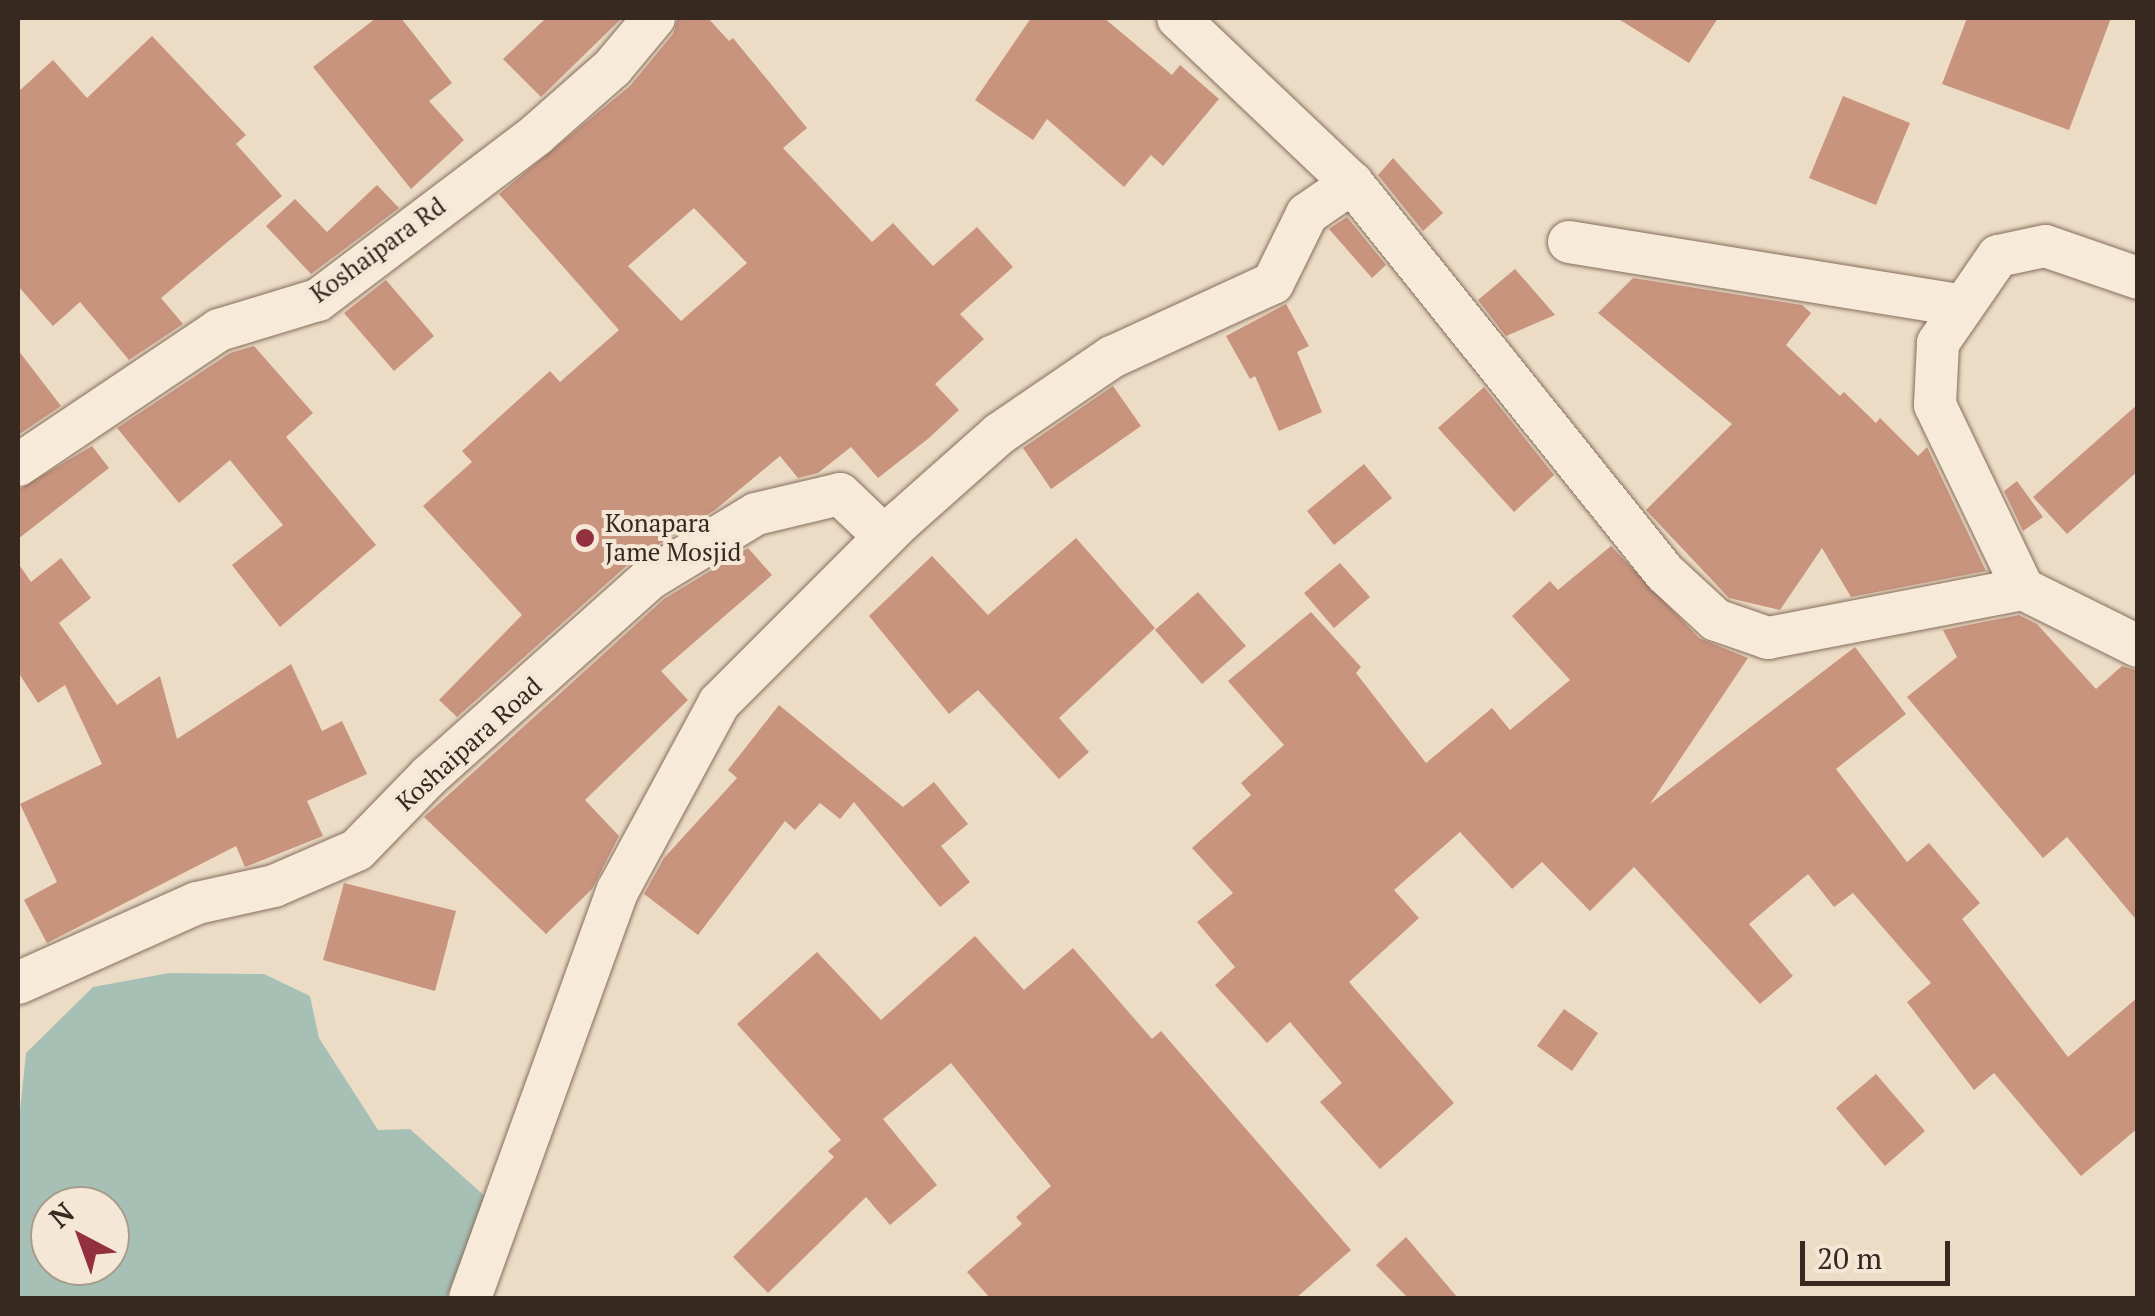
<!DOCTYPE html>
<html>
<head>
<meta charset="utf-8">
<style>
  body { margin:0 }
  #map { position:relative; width:2155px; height:1316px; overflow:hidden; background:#ecdcc6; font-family:"PT Serif",serif }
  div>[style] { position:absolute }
  .water>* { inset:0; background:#a7c0b5 }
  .building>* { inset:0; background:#c8947e }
  .roads { filter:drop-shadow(0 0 2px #866e5d) drop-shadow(0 0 2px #866e5d) }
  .minor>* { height:42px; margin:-21px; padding:0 21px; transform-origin:21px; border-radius:21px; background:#f7ead9 }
  .dots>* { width:28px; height:28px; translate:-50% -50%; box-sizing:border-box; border:5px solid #f4e7d5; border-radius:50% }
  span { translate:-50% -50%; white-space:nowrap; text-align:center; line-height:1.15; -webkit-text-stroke:8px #f4e7d5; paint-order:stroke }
  .street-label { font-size:25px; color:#372820 }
  .poi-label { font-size:25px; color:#372820 }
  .left { translate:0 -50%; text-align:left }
  .frame { position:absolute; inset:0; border:20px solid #372820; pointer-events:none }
  .north { position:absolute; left:30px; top:1186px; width:100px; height:100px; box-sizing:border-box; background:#f4e7d5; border:2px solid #a89b8d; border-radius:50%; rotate:319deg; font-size:28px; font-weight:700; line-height:40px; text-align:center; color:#372820 }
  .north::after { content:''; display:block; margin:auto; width:35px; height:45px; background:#92303d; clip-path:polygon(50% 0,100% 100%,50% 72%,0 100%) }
  .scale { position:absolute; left:1800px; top:1241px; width:150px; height:45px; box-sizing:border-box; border:5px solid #372820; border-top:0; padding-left:12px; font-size:30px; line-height:35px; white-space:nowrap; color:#372820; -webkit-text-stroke:8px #f4e7d5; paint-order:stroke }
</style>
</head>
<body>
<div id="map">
  <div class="water">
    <div style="clip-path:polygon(evenodd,169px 973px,264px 974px,310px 996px,319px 1038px,378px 1130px,410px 1129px,488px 1199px,446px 1298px,18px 1298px,18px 1130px,26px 1053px,93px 987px,169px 973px,50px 1206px,110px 1206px,110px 1266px,50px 1266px,50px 1206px)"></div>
  </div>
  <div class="building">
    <div style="clip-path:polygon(376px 18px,401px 18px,452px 83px,429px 101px,464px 140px,411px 189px,313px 67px)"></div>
    <div style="clip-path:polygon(546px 18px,622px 18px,541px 97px,503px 59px)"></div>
    <div style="clip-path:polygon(evenodd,678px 18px,708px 18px,729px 41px,733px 38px,807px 128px,783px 148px,872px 242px,893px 223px,933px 266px,977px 227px,1013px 267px,960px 314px,984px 339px,935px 384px,959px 410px,929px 438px,878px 478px,851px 447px,818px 473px,798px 478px,780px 456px,715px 510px,633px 560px,457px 717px,439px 700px,522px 615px,423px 506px,472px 462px,462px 451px,550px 371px,560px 382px,619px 330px,499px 194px,630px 86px,673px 34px,678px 18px,694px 208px,747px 263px,681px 321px,628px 266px,694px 208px)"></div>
    <div style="clip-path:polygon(1031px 18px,1104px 18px,1172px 75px,1180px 65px,1219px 99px,1163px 166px,1151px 155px,1124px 187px,1047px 119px,1033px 140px,975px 100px)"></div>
    <div style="clip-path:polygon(1617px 18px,1718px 18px,1689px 63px)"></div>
    <div style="clip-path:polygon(1967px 18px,2111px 18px,2069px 130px,1942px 84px)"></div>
    <div style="clip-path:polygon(152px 36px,246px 135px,236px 144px,282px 196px,161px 298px,183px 324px,129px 360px,80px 302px,53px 326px,18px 286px,18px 92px,53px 60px,87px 98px)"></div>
    <div style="clip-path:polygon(1843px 96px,1910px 123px,1876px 205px,1809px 178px)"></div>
    <div style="clip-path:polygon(1393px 158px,1443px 213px,1423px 231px,1378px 175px)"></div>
    <div style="clip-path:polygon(377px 185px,399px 208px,311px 274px,266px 226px,295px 199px,327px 232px)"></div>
    <div style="clip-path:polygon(1347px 217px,1386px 265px,1372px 278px,1329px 229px)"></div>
    <div style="clip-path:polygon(1515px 269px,1555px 315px,1506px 336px,1478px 300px)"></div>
    <div style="clip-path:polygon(1633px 278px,1802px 305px,1811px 313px,1786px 345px,1840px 396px,1844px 392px,1876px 423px,1880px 418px,1918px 456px,1927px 447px,1986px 571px,1851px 597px,1822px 548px,1780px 610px,1729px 598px,1646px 510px,1732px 424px,1598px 313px)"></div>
    <div style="clip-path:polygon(386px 280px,434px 336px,394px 371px,344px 313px)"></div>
    <div style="clip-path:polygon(1286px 304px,1309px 346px,1297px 352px,1322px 412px,1279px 431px,1255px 376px,1250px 379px,1226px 336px)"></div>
    <div style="clip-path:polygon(254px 346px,313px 413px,286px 437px,376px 545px,280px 627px,232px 565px,283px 525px,230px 460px,179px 503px,117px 428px,230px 353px)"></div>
    <div style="clip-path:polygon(18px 350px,61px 406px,18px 435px)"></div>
    <div style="clip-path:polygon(1113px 386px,1141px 426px,1051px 489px,1023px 448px)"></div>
    <div style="clip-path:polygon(1484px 387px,1554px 475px,1514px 512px,1438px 428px)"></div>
    <div style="clip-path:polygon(2138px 404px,2138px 471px,2067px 534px,2033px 497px)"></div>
    <div style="clip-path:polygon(92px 446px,109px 468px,18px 539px,18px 490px)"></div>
    <div style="clip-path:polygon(1364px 464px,1392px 498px,1334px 545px,1307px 511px)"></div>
    <div style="clip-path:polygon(2017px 481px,2043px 517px,2023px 531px,2004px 491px)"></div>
    <div style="clip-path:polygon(1076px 538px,1155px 628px,1059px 718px,1089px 752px,1059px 779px,978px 690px,949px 714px,869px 616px,932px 556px,988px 615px)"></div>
    <div style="clip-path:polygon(1611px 546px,1699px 638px,1748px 658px,1650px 804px,1855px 647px,1906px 714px,1836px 769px,1907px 862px,1929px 843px,1980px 903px,1962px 919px,2068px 1057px,2138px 997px,2138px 1128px,2081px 1176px,1994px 1073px,1974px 1090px,1907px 1002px,1931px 983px,1853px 893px,1834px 907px,1808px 874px,1749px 924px,1793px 976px,1760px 1004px,1634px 867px,1590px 911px,1542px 862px,1512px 889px,1460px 832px,1394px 890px,1419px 918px,1349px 982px,1454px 1103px,1380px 1169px,1320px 1102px,1342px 1083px,1290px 1022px,1267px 1043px,1215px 985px,1235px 967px,1197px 922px,1233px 893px,1192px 848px,1251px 795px,1241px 783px,1284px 745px,1228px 681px,1311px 612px,1361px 667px,1356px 673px,1426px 763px,1492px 708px,1510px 730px,1570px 680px,1512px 616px,1550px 581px,1558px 590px)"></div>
    <div style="clip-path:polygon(748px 548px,772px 575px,661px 671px,688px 700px,585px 800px,619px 836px,592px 889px,546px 934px,424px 817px,664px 599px)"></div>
    <div style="clip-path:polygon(61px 558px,91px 598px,59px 623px,117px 705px,160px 676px,177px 739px,291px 664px,322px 731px,342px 721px,367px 774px,307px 801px,323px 836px,245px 867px,236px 846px,47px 943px,24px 900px,57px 882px,20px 804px,102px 764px,65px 685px,38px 703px,18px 672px,18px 563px,31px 582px)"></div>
    <div style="clip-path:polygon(1340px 563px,1370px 597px,1334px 628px,1304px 593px)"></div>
    <div style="clip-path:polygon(1198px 592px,1246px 646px,1202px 684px,1155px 630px)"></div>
    <div style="clip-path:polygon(2019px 615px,2037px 624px,2096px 689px,2122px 666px,2138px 671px,2138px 922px,2067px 837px,2043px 858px,1907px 697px,1957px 657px,1943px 630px)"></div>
    <div style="clip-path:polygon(779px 705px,903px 807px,934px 782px,968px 824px,941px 846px,970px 882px,940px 907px,854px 802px,840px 819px,820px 803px,795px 830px,785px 821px,698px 935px,644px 894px,664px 858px,737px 778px,728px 770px)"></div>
    <div style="clip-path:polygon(344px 883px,456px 911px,435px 991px,323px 960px)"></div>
    <div style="clip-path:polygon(975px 936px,1024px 990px,1073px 948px,1152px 1039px,1161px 1031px,1351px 1250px,1296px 1298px,990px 1298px,967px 1272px,1022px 1224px,1016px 1217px,1051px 1186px,951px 1063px,883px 1119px,937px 1185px,890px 1225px,866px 1197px,768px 1293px,733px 1257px,834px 1157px,828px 1151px,841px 1140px,737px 1024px,817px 952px,881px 1020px)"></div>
    <div style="clip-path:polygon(1564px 1009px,1598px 1033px,1572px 1071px,1537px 1046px)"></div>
    <div style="clip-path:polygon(1876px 1074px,1925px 1131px,1885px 1166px,1836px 1108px)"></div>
    <div style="clip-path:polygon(1406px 1237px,1458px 1298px,1408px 1298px,1376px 1265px)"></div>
  </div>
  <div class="roads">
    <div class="minor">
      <div style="left:1178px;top:18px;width:240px;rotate:43.5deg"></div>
      <div style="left:1352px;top:183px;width:500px;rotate:51.25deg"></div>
      <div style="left:1665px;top:573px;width:69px;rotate:42.7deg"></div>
      <div style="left:1716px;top:620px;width:55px;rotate:19.1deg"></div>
      <div style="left:1768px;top:638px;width:260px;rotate:-10.9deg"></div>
      <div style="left:1569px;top:242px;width:399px;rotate:9.2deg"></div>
      <div style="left:2138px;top:278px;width:98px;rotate:-161deg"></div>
      <div style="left:2045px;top:246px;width:48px;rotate:168deg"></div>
      <div style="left:1998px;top:256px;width:106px;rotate:124.6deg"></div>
      <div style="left:1938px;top:343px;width:62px;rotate:92.8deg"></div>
      <div style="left:1935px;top:405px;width:204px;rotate:64.4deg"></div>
      <div style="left:2023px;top:589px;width:128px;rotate:26.4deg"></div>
      <div style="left:18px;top:465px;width:242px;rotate:-33.9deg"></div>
      <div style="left:219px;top:330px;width:103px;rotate:-16.9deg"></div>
      <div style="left:318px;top:300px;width:273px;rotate:-37.1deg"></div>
      <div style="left:536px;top:135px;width:103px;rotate:-41.4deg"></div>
      <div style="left:613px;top:67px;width:64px;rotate:-50.1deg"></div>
      <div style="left:18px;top:983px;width:196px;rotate:-24.1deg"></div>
      <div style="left:197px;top:903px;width:79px;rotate:-12.4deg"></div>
      <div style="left:274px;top:886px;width:90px;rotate:-23.4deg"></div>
      <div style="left:357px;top:850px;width:105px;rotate:-45.8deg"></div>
      <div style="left:430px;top:775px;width:294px;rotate:-41.8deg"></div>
      <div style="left:649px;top:579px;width:125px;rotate:-31.3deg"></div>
      <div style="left:756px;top:514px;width:86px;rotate:-13.4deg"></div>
      <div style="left:840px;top:494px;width:62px;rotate:43.7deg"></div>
      <div style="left:470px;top:1298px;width:434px;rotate:-70.1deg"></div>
      <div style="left:618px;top:890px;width:213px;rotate:-61.6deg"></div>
      <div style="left:719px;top:703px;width:256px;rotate:-45deg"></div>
      <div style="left:900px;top:522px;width:132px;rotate:-41.6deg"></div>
      <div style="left:999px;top:434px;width:137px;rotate:-34.3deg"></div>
      <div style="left:1112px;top:357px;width:177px;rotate:-24.7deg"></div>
      <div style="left:1273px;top:283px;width:77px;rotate:-63.8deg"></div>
      <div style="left:1307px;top:214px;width:55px;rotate:-34.6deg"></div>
    </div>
  </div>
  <div class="dots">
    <div style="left:585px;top:538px;background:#92303d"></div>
  </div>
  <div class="street-label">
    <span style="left:378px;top:250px;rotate:-36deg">Koshaipara Rd</span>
    <span style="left:469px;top:744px;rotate:-42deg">Koshaipara Road</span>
  </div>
  <div class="poi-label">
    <span class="left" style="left:605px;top:538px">Konapara<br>Jame Mosjid</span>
  </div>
  <div class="frame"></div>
  <div class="north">N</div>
  <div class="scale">20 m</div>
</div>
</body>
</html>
